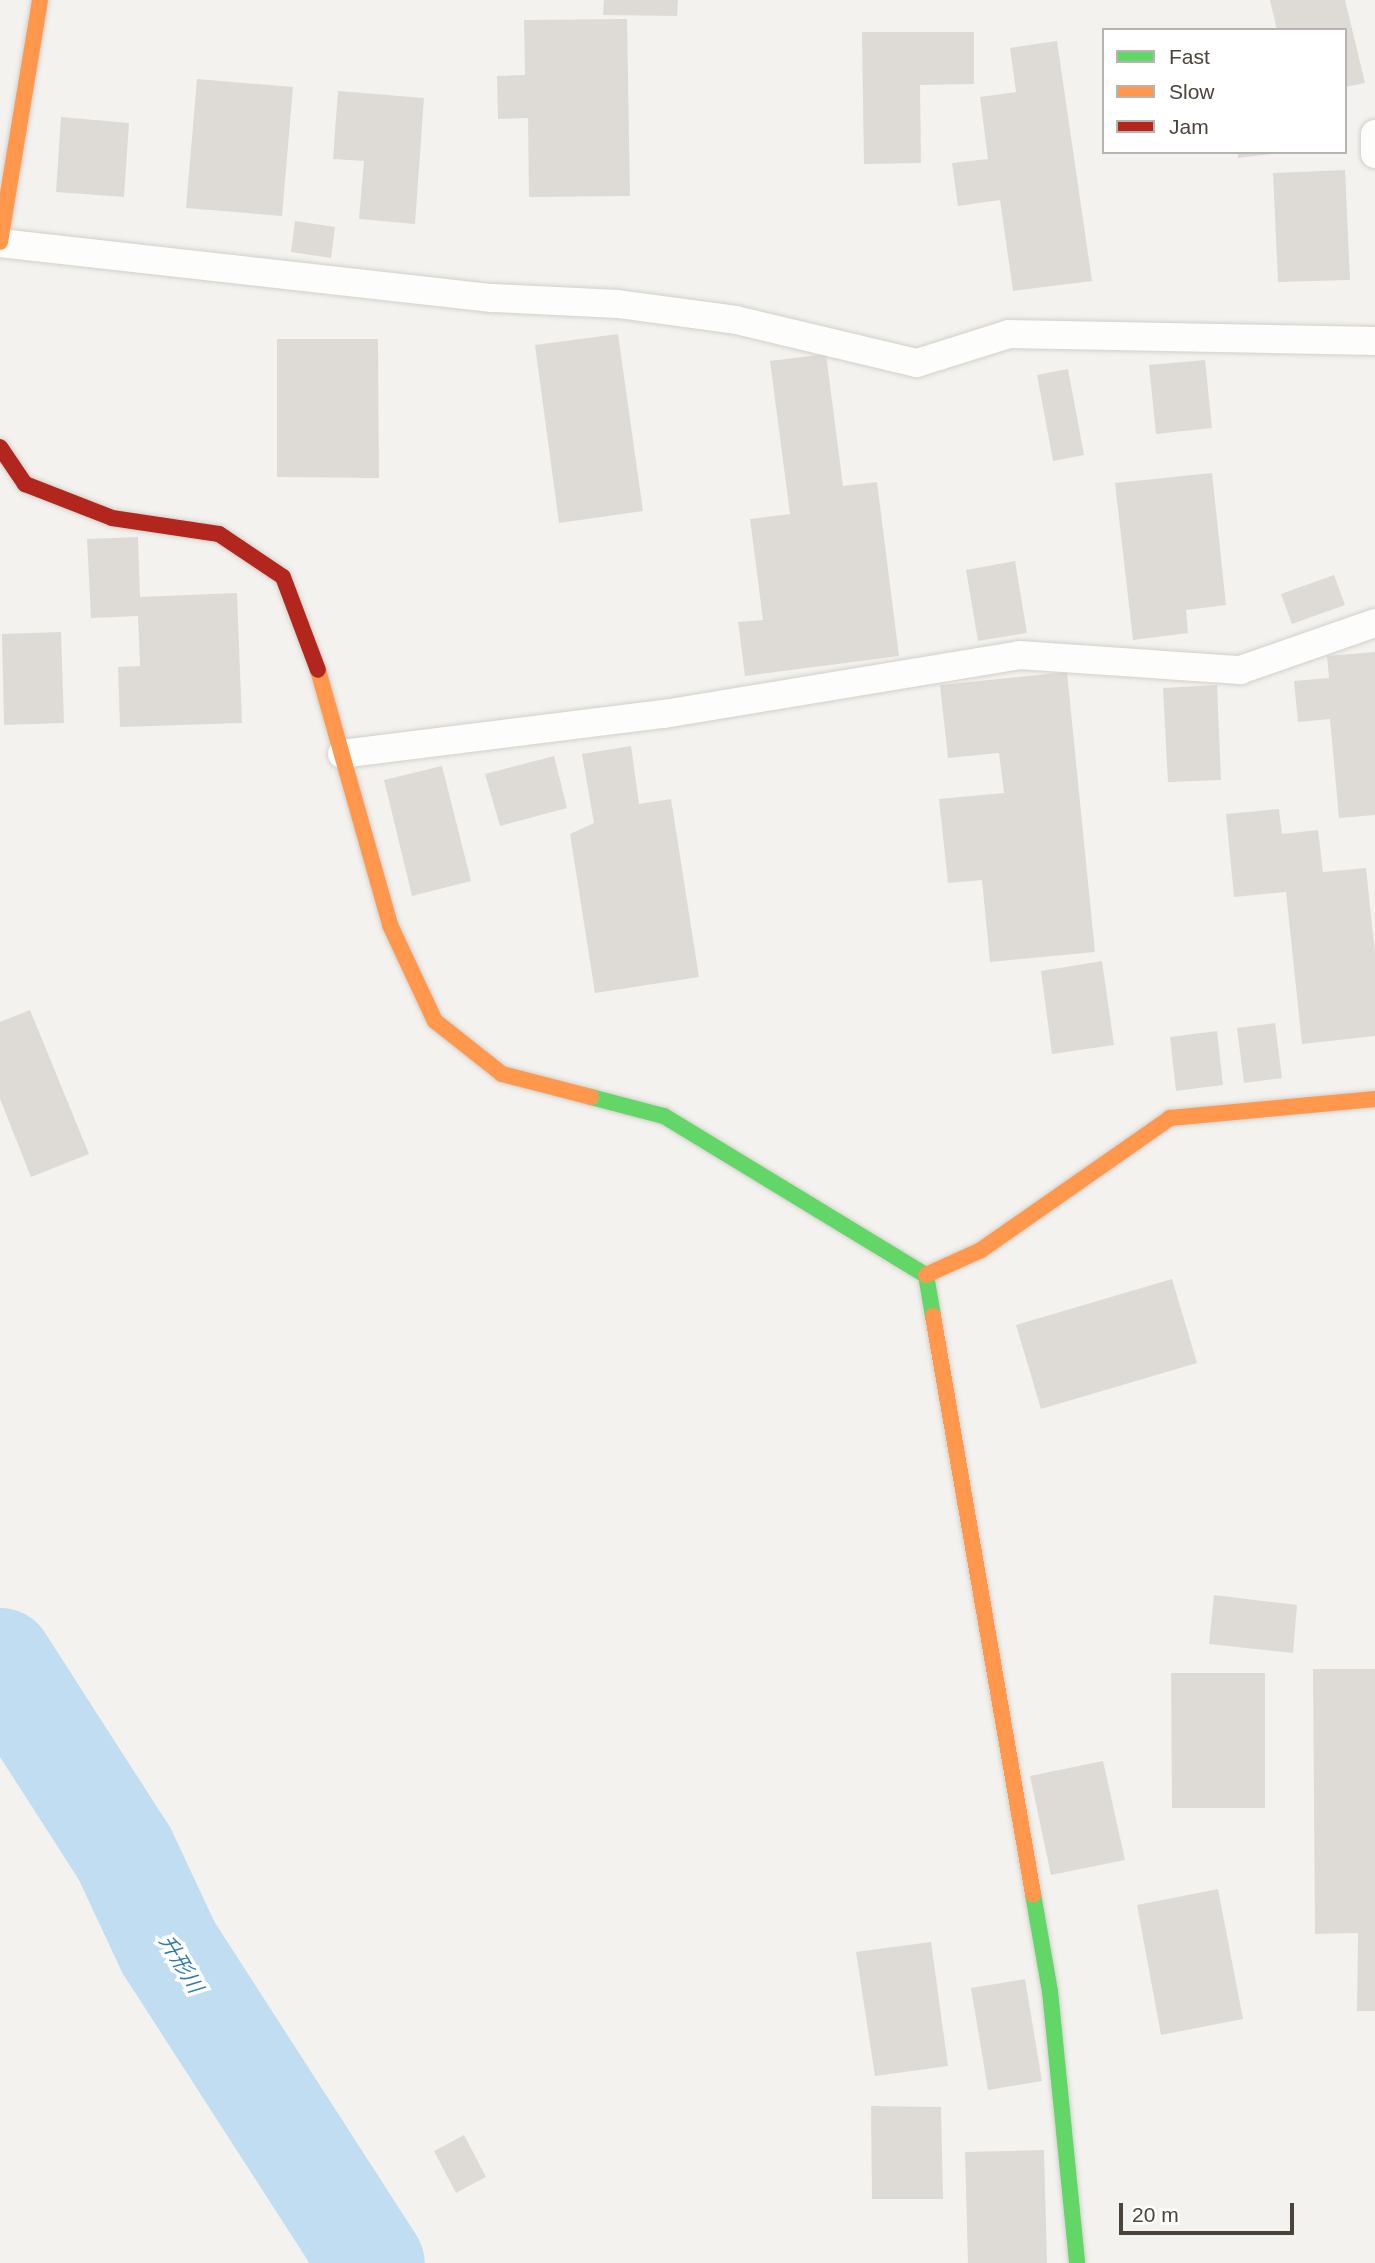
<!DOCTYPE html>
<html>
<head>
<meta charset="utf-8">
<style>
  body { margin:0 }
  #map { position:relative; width:1375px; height:2263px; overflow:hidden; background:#f4f2ee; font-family:Arial,"Noto Sans JP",sans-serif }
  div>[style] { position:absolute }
  .river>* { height:105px; margin:-52.5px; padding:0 52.5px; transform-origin:52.5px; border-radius:52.5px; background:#c0ddf1 }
  .building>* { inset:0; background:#dedbd6 }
  .roads { filter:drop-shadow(0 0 2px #d2d0cb) drop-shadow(0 0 2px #d2d0cb) }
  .lane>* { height:28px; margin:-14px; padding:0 14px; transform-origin:14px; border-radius:14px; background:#fdfdfc }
  .fast>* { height:16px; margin:-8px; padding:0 8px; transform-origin:8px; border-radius:8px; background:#63d668 }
  .slow>* { height:16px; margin:-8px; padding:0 8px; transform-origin:8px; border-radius:8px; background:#ff974d }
  .jam>* { height:16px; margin:-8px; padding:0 8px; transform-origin:8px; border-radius:8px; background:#b3261e }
  span { translate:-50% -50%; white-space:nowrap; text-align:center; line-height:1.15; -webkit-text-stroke:7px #fff; paint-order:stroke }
  .water-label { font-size:21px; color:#2e7ab2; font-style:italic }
  .legend { position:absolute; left:1102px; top:28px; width:245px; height:126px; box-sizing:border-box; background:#fff; border:2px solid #b7b4b0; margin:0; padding:9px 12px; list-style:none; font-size:21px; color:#4b4439 }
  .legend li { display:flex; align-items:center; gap:14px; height:35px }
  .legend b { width:35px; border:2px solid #b7b4b0 }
  .scale { position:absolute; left:1119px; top:2203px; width:175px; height:32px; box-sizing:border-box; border:4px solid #4b4439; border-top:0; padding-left:9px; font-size:21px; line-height:24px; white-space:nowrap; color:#4b4439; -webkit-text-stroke:5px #fff; paint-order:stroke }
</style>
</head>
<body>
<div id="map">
  <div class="river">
    <div style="left:0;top:1660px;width:229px;rotate:57.3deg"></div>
    <div style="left:124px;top:1853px;width:104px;rotate:64.9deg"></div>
    <div style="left:168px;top:1947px;width:376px;rotate:57.2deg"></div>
  </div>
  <div class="building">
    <div style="clip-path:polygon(604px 0,678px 0,677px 16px,603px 15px)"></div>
    <div style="clip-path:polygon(1270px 0,1345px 0,1365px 83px,1345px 87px,1345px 30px,1277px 30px)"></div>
    <div style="clip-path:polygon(627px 19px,630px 196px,529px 197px,528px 118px,498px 119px,497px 76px,525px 75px,524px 20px)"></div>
    <div style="clip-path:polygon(862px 32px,974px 32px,974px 84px,920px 85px,921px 163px,864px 164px)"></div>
    <div style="clip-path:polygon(1057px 41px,1092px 281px,1013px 291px,1000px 200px,958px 206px,952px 163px,988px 159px,980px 97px,1016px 92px,1010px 48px)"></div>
    <div style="clip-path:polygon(197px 79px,293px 87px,282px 216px,186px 208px)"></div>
    <div style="clip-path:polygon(338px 91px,424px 98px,415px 224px,359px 219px,364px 161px,333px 159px)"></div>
    <div style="clip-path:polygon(61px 117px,129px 123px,124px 197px,56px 192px)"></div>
    <div style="clip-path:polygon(1238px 152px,1271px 152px,1271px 154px,1238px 158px)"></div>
    <div style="clip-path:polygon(1345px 170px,1350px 280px,1278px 282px,1273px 173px)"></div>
    <div style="clip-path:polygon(295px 221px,335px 227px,331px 258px,291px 252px)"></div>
    <div style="clip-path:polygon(618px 334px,643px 511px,559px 523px,535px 345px)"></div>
    <div style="clip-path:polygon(277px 339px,378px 339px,379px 478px,277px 477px)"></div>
    <div style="clip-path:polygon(826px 354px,843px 486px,877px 482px,899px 656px,745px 676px,738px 622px,763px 620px,750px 519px,790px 514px,770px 361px)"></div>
    <div style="clip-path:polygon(1205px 360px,1212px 428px,1156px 434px,1149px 365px)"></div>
    <div style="clip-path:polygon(1068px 369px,1084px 455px,1053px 461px,1037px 375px)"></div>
    <div style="clip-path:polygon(1212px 473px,1226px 605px,1186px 610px,1188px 633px,1133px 640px,1115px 483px)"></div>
    <div style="clip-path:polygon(138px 537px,140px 597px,237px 593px,242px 723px,120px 727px,118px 667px,140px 666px,138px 616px,91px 618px,87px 539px)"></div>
    <div style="clip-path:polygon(1015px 561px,1027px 633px,978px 641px,966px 570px)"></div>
    <div style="clip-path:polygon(1334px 575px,1345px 605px,1292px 624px,1281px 594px)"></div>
    <div style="clip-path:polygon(61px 632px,64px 723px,4px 725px,2px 634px)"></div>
    <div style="clip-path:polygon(1375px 652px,1375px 815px,1339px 818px,1330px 719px,1298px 722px,1294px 681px,1329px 678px,1327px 656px)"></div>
    <div style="clip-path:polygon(1067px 672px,1095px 952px,990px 962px,982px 880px,948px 883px,939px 799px,1004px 793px,999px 753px,948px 758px,940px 685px)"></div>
    <div style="clip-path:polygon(1217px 685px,1221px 780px,1168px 782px,1163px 688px)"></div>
    <div style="clip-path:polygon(631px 746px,639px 804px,671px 799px,699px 977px,595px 993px,570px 834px,594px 823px,582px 754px)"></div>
    <div style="clip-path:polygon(554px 756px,567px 808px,500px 826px,485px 774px)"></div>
    <div style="clip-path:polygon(442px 766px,471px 881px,412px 896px,384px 780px)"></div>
    <div style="clip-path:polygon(1279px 809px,1282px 834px,1318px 830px,1323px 872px,1366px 868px,1375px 953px,1375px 1036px,1302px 1044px,1286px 892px,1234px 897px,1226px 814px)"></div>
    <div style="clip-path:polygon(1102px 961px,1114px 1045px,1052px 1054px,1041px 971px)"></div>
    <div style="clip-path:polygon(30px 1010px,89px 1154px,31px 1177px,0 1099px,0 1022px)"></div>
    <div style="clip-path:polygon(1275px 1023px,1282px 1078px,1244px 1083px,1237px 1028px)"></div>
    <div style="clip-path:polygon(1217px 1031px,1223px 1085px,1176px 1091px,1170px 1037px)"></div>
    <div style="clip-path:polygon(1172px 1279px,1197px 1363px,1041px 1409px,1016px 1325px)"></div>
    <div style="clip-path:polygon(1214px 1595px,1297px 1605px,1293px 1653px,1209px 1644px)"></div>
    <div style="clip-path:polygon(1313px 1669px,1375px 1669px,1375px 2011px,1357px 2011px,1358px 1933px,1315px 1934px)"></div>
    <div style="clip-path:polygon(1171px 1673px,1265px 1673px,1265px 1808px,1172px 1808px)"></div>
    <div style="clip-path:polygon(1103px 1761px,1125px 1860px,1051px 1875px,1030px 1776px)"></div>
    <div style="clip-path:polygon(1218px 1889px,1243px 2019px,1161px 2035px,1137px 1905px)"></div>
    <div style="clip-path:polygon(931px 1942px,948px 2066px,875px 2076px,856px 1952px)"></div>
    <div style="clip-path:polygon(1025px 1979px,1042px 2081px,988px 2090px,971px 1988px)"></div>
    <div style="clip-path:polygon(871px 2106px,941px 2107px,943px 2199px,872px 2199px)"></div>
    <div style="clip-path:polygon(464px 2135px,486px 2177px,456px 2193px,434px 2151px)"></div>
    <div style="clip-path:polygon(1044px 2150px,1047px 2263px,968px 2263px,965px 2152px)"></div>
  </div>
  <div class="roads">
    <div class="lane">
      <div style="left:1375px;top:134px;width:20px;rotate:90deg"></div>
      <div style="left:0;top:243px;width:495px;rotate:6.4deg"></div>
      <div style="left:492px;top:298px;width:126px;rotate:2.7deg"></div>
      <div style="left:618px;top:304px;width:119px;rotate:7.7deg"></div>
      <div style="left:736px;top:320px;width:186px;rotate:13.4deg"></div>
      <div style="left:917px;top:363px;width:96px;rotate:-17.5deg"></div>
      <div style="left:1009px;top:334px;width:366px;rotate:1.1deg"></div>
      <div style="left:342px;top:754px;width:324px;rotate:-7.1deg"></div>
      <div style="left:664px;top:714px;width:360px;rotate:-9.4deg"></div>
      <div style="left:1019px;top:655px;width:222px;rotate:3.9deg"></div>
      <div style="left:1240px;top:670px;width:143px;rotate:-19.2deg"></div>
    </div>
    <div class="fast">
      <div style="left:591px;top:1097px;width:75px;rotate:14.6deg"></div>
      <div style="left:664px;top:1116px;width:306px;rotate:31.3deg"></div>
      <div style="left:926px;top:1275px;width:42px;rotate:80.3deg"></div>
      <div style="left:1033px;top:1894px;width:98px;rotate:80.1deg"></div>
      <div style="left:1050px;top:1991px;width:273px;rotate:84.3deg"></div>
    </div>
    <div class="slow">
      <div style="left:0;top:242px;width:245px;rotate:-80.6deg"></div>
      <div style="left:318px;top:670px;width:265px;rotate:74.2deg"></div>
      <div style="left:390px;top:925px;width:106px;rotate:64.9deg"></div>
      <div style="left:435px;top:1021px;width:85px;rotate:38.3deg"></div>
      <div style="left:502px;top:1074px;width:92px;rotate:14.5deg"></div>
      <div style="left:926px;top:1275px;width:60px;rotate:-24.4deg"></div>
      <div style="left:981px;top:1250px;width:231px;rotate:-34.9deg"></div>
      <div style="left:1170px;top:1118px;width:206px;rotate:-5.3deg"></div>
      <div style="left:933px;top:1316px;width:587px;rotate:80.18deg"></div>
    </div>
    <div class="jam">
      <div style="left:0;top:447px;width:45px;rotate:56deg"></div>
      <div style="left:25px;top:484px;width:93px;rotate:21.3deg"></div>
      <div style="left:112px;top:518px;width:108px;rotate:8.5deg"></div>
      <div style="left:219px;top:534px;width:77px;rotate:33.9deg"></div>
      <div style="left:283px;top:577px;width:99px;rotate:69.4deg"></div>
    </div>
  </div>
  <div class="water-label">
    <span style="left:181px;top:1964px;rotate:59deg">升形川</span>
  </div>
  <ul class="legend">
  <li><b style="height:9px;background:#63d668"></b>Fast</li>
  <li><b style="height:9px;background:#ff974d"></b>Slow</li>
  <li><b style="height:9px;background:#b3261e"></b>Jam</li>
  </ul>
  <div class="scale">20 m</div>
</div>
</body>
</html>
